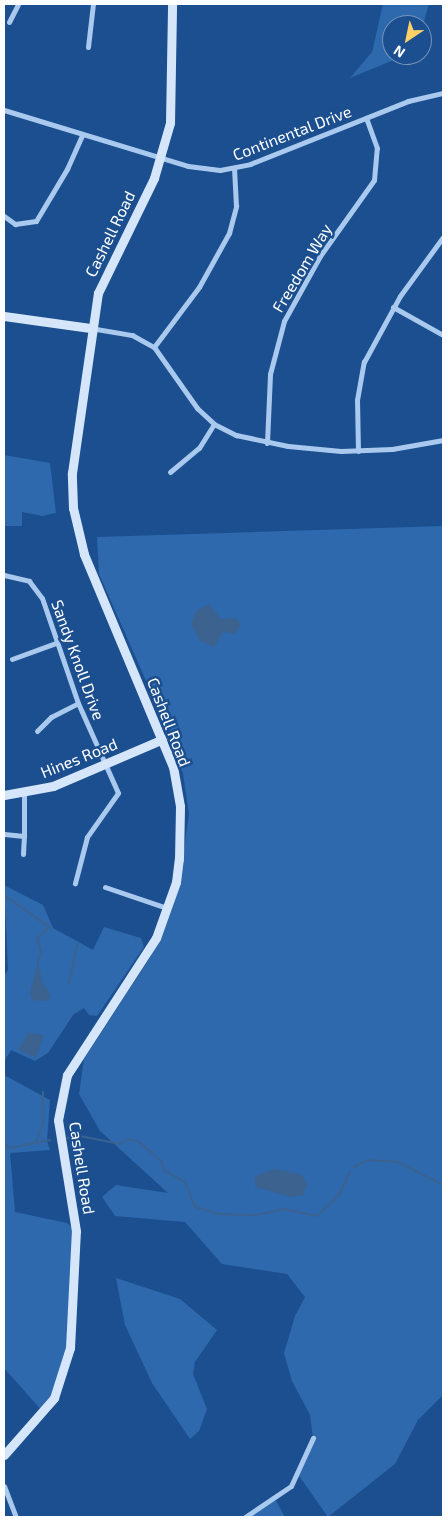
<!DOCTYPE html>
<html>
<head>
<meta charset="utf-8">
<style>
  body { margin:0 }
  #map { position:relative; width:447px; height:1521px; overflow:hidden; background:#1b4f8f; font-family:"Exo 2",sans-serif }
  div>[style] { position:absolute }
  .green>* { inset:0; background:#2e69ad }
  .water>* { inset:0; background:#3c6290 }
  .stream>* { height:2px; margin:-1px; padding:0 1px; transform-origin:1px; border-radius:1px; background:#3c6290 }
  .street>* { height:5px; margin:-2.5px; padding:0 2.5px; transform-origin:2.5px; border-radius:2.5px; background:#a9c9ee }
  .secondary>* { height:9px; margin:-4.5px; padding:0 4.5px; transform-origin:4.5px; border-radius:4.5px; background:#d6e6fa }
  span { translate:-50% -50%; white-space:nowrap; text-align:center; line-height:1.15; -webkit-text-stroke:5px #1b4f8f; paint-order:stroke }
  .street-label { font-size:16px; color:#fff }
  .frame { position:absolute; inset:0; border:5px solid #fff; pointer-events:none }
  .north { position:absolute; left:382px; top:15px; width:50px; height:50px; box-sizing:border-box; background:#1b4f8f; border:1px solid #7695bc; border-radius:50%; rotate:214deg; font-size:14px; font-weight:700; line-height:20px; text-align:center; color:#fff }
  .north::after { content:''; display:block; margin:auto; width:18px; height:22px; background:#ffd166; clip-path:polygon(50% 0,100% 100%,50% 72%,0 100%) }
</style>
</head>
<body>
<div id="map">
  <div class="green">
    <div style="clip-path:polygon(383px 4px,429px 4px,422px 28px,422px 25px,392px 25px,392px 55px,406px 55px,350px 78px,372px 52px)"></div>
    <div style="clip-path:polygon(4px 455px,50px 463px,56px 513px,42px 516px,22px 512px,22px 526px,4px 526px)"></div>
    <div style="clip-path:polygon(443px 526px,443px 1395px,418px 1420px,395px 1464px,328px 1517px,299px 1476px,313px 1438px,310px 1415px,292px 1381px,284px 1353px,295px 1316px,305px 1297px,287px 1274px,222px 1264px,185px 1222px,115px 1216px,102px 1197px,116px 1185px,168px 1193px,100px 1131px,79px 1094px,84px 1059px,149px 959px,169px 916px,179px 886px,189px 814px,183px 774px,170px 735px,99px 574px,97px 537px)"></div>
    <div style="clip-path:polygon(4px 885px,43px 905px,53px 928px,93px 950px,104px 927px,141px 938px,144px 947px,97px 1016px,89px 1015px,84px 1008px,73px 1015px,48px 1053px,35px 1061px,11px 1050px,4px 1062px,4px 976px,8px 970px)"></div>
    <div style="clip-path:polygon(4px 1075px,50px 1100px,47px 1141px,50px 1150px,10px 1153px,15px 1212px,67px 1223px,76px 1231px,70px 1348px,44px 1413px,4px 1368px)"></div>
    <div style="clip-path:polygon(116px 1278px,180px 1299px,217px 1330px,195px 1362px,193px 1374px,207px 1409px,199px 1431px,190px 1439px,152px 1383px,125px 1325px)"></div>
    <div style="clip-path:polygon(275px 1499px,285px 1517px,245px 1517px)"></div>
  </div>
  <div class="water">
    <div style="clip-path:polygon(209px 604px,221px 619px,236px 618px,241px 625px,235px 634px,223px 632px,214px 647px,200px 641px,191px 624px,196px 611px)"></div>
    <div style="clip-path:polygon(38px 961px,42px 982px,51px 995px,47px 1001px,32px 1000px,30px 993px)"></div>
    <div style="clip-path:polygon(28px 1033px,44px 1035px,36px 1058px,18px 1050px)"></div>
    <div style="clip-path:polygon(275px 1169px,302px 1175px,307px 1185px,303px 1195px,291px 1197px,255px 1187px,255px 1176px)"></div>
  </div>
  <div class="stream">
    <div style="left:4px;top:895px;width:55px;rotate:35.4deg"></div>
    <div style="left:49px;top:927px;width:16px;rotate:137deg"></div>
    <div style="left:37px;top:938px;width:15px;rotate:74deg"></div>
    <div style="left:41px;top:952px;width:9px;rotate:108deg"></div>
    <div style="left:69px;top:983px;width:39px;rotate:-78deg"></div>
    <div style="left:68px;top:1138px;width:12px;rotate:-9deg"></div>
    <div style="left:80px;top:1136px;width:41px;rotate:11.3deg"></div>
    <div style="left:120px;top:1144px;width:10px;rotate:-29deg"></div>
    <div style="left:129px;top:1139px;width:9px;rotate:13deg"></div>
    <div style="left:138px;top:1141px;width:30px;rotate:41deg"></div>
    <div style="left:161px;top:1161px;width:11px;rotate:68deg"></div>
    <div style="left:165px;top:1171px;width:23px;rotate:29deg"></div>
    <div style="left:185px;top:1182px;width:27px;rotate:68deg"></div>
    <div style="left:195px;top:1207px;width:26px;rotate:16deg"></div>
    <div style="left:220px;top:1214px;width:37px;rotate:2deg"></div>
    <div style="left:257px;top:1215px;width:28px;rotate:-13deg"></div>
    <div style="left:284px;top:1209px;width:34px;rotate:12deg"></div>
    <div style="left:317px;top:1216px;width:30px;rotate:-44deg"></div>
    <div style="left:339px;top:1195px;width:26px;rotate:-65deg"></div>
    <div style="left:36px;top:1142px;width:19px;rotate:-69deg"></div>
    <div style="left:43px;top:1124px;width:32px;rotate:-90deg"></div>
    <div style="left:4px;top:1143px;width:7px;rotate:45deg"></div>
    <div style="left:9px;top:1148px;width:42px;rotate:-11deg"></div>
    <div style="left:354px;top:1167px;width:16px;rotate:-27deg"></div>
    <div style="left:368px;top:1160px;width:30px;rotate:4deg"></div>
    <div style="left:398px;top:1162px;width:51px;rotate:27.1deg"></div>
  </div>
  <div class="street">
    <div style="left:9px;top:22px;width:20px;rotate:-63deg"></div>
    <div style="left:88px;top:47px;width:43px;rotate:-83.4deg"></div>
    <div style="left:4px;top:110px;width:192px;rotate:16.9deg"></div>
    <div style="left:188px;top:166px;width:32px;rotate:7deg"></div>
    <div style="left:220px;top:170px;width:31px;rotate:-11deg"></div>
    <div style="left:250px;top:164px;width:170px;rotate:-21.7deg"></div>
    <div style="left:408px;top:101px;width:36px;rotate:-13deg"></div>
    <div style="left:4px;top:216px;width:14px;rotate:36deg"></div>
    <div style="left:15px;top:224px;width:21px;rotate:-8deg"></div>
    <div style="left:36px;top:221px;width:61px;rotate:-59.2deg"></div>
    <div style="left:67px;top:169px;width:37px;rotate:-66deg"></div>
    <div style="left:393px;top:307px;width:57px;rotate:29.2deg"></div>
    <div style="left:90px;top:328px;width:43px;rotate:9.5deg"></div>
    <div style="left:132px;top:335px;width:25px;rotate:29deg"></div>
    <div style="left:154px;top:347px;width:75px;rotate:54.8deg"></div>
    <div style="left:197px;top:408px;width:23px;rotate:43deg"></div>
    <div style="left:214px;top:424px;width:25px;rotate:27deg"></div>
    <div style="left:236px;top:435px;width:53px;rotate:11.9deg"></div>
    <div style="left:288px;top:446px;width:53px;rotate:5.4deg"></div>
    <div style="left:341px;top:451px;width:51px;rotate:-2.2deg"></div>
    <div style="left:392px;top:449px;width:52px;rotate:-10deg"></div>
    <div style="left:154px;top:347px;width:75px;rotate:-53.1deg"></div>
    <div style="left:199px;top:287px;width:62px;rotate:-60.9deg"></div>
    <div style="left:229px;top:233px;width:28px;rotate:-75deg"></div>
    <div style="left:236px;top:206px;width:37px;rotate:-93deg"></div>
    <div style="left:267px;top:443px;width:69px;rotate:-87.5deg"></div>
    <div style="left:270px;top:374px;width:55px;rotate:-75.2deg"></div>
    <div style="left:284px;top:321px;width:74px;rotate:-61deg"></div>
    <div style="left:320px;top:256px;width:93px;rotate:-54.6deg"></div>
    <div style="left:374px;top:180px;width:32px;rotate:-85deg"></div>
    <div style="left:377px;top:148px;width:32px;rotate:-110deg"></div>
    <div style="left:358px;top:451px;width:51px;rotate:-91.1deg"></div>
    <div style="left:357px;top:400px;width:39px;rotate:-80deg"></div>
    <div style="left:364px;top:362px;width:75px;rotate:-61.4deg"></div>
    <div style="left:400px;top:296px;width:73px;rotate:-53.9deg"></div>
    <div style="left:170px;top:472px;width:38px;rotate:-40deg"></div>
    <div style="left:199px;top:448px;width:28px;rotate:-58deg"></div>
    <div style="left:4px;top:575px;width:26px;rotate:13deg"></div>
    <div style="left:29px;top:581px;width:21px;rotate:53deg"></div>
    <div style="left:42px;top:598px;width:111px;rotate:71.1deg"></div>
    <div style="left:78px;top:703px;width:98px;rotate:66deg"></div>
    <div style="left:118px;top:793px;width:54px;rotate:125.2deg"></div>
    <div style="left:87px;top:837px;width:48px;rotate:104.6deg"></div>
    <div style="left:12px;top:659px;width:47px;rotate:-20deg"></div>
    <div style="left:37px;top:731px;width:20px;rotate:-45deg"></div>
    <div style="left:51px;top:717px;width:30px;rotate:-27deg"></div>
    <div style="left:4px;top:834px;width:20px;rotate:6deg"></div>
    <div style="left:24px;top:836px;width:42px;rotate:-90deg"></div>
    <div style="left:23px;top:854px;width:18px;rotate:-87deg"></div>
    <div style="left:105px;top:887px;width:65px;rotate:18.7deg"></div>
    <div style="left:4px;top:1486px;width:33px;rotate:69deg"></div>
    <div style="left:245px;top:1517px;width:55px;rotate:-34deg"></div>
    <div style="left:291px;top:1486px;width:53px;rotate:-65.4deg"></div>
  </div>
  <div class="secondary">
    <div style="left:4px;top:316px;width:87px;rotate:7.9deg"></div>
    <div style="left:4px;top:795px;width:50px;rotate:-10.4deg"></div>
    <div style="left:53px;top:786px;width:120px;rotate:-23.1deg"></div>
    <div style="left:4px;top:1455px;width:76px;rotate:-48.7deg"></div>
    <div style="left:54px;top:1398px;width:52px;rotate:-72.3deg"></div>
    <div style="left:70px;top:1348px;width:117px;rotate:-87.1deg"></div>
    <div style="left:76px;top:1231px;width:112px;rotate:-99.2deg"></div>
    <div style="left:58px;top:1120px;width:46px;rotate:-78.7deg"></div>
    <div style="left:67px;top:1075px;width:163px;rotate:-57deg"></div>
    <div style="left:156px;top:938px;width:59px;rotate:-70.3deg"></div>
    <div style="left:176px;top:882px;width:23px;rotate:-83deg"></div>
    <div style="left:179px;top:859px;width:53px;rotate:-88.9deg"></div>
    <div style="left:180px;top:806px;width:40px;rotate:-100deg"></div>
    <div style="left:173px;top:767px;width:231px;rotate:-112.7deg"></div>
    <div style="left:84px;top:554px;width:47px;rotate:-103.4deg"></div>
    <div style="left:73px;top:508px;width:35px;rotate:-92deg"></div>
    <div style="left:72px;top:473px;width:182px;rotate:-81.8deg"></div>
    <div style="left:98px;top:293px;width:128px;rotate:-64deg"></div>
    <div style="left:154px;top:178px;width:57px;rotate:-73.8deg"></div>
    <div style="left:170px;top:123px;width:119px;rotate:-89deg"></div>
  </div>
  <div class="street-label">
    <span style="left:292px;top:133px;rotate:-21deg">Continental Drive</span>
    <span style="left:110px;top:234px;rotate:-64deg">Cashell Road</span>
    <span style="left:302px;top:268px;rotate:-59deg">Freedom Way</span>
    <span style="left:78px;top:660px;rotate:70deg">Sandy Knoll Drive</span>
    <span style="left:169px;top:722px;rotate:69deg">Cashell Road</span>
    <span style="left:79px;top:758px;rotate:-22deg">Hines Road</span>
    <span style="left:82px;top:1168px;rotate:81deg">Cashell Road</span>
  </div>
  <div class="frame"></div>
  <div class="north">N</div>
</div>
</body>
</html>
